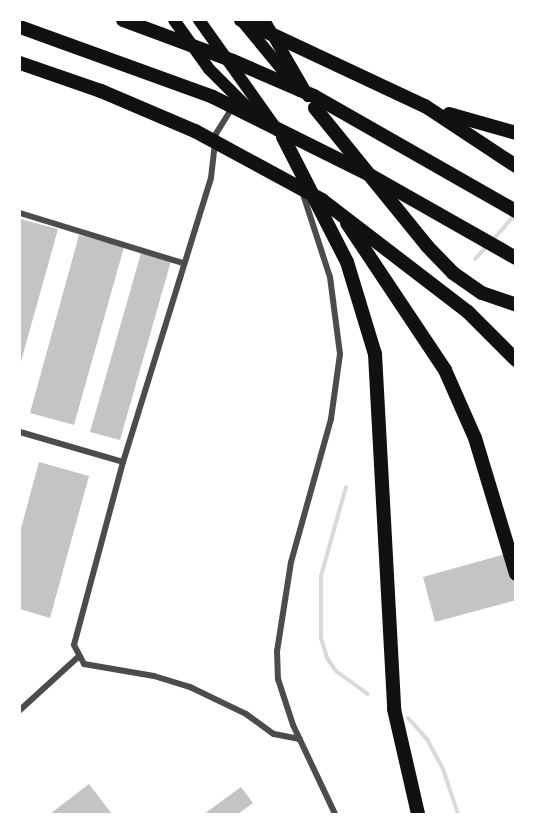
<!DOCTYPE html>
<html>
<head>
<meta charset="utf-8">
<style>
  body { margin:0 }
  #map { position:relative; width:535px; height:834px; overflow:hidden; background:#fff; font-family:"Playfair Display",serif }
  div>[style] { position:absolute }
  .stream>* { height:4px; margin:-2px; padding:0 2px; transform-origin:2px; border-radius:2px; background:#d9d9d9 }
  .building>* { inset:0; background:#c4c4c4 }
  .minor>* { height:6px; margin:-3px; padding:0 3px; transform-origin:3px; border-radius:3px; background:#4c4c4c }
  .primary>* { height:12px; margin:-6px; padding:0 6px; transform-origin:6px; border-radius:6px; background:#111 }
  .trunk>* { height:12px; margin:-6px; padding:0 6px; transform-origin:6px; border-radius:6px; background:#111 }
  .motorway>* { height:14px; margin:-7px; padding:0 7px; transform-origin:7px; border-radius:7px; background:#111 }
  span { translate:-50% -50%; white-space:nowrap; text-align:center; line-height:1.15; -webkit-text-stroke:5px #fff; paint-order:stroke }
  .frame { position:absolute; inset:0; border:21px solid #fff; pointer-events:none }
</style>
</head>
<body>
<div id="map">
  <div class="stream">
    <div style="left:492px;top:241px;width:35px;rotate:-49deg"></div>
    <div style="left:475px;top:259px;width:18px;rotate:-47deg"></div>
    <div style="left:346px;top:487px;width:92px;rotate:105.7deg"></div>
    <div style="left:321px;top:576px;width:62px;rotate:90deg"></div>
    <div style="left:321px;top:638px;width:21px;rotate:73deg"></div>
    <div style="left:327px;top:658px;width:16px;rotate:55deg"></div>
    <div style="left:336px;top:671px;width:39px;rotate:36deg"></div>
    <div style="left:408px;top:718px;width:28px;rotate:48deg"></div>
    <div style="left:427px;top:739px;width:34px;rotate:62deg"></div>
    <div style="left:443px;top:769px;width:47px;rotate:71.6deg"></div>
  </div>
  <div class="building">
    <div style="clip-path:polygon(20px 219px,58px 229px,20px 365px)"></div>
    <div style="clip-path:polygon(79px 235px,124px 247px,74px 425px,30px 413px)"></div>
    <div style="clip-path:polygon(141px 253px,171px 261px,120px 440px,90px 432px)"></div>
    <div style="clip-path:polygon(39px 462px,89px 476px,50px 618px,20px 609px,20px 532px)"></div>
    <div style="clip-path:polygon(516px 551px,516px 600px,435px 622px,423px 577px)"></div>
    <div style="clip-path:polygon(89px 784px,112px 814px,50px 814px)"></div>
    <div style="clip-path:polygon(241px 787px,253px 803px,238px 814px,204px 814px)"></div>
  </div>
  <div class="minor">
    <div style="left:232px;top:108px;width:31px;rotate:122deg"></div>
    <div style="left:216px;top:134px;width:44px;rotate:96.5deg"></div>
    <div style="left:211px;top:178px;width:297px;rotate:107.2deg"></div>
    <div style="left:123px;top:462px;width:189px;rotate:105deg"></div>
    <div style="left:74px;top:645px;width:21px;rotate:62deg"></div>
    <div style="left:84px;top:664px;width:71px;rotate:9.7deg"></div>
    <div style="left:154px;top:676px;width:38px;rotate:17deg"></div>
    <div style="left:190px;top:687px;width:62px;rotate:25.7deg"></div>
    <div style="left:246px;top:714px;width:34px;rotate:36deg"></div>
    <div style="left:274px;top:734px;width:26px;rotate:11deg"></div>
    <div style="left:302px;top:191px;width:90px;rotate:72deg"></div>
    <div style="left:330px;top:277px;width:78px;rotate:82.6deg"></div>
    <div style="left:340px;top:354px;width:66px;rotate:97.9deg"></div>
    <div style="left:331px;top:419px;width:148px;rotate:105.6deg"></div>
    <div style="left:291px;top:562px;width:90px;rotate:98.9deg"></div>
    <div style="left:277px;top:651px;width:28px;rotate:88deg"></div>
    <div style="left:278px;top:679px;width:48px;rotate:71.9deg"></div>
    <div style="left:293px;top:725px;width:98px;rotate:64.7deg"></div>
    <div style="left:20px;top:213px;width:170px;rotate:17.1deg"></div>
    <div style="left:20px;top:432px;width:107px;rotate:16.2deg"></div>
    <div style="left:20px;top:710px;width:79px;rotate:-42.4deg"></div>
  </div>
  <div class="primary">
    <div style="left:174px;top:20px;width:60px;rotate:54.5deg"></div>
    <div style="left:209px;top:69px;width:64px;rotate:45deg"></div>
    <div style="left:264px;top:20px;width:88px;rotate:59.9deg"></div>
  </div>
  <div class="trunk">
    <div style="left:199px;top:20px;width:136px;rotate:54.6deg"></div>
    <div style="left:242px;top:21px;width:91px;rotate:50.4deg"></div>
  </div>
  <div class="motorway">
    <div style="left:123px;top:20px;width:117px;rotate:20.4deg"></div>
    <div style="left:233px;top:61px;width:88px;rotate:23.4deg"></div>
    <div style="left:314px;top:96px;width:232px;rotate:29.7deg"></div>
    <div style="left:241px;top:20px;width:203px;rotate:25.1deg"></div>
    <div style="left:425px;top:106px;width:109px;rotate:33.4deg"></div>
    <div style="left:20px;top:27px;width:205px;rotate:19.9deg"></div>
    <div style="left:213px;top:97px;width:173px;rotate:26.4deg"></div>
    <div style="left:368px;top:174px;width:170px;rotate:29.6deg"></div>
    <div style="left:20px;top:63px;width:86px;rotate:19.1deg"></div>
    <div style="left:101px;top:91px;width:102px;rotate:23.1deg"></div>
    <div style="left:195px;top:131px;width:145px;rotate:28.5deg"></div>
    <div style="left:322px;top:200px;width:184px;rotate:37.5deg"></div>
    <div style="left:468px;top:312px;width:68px;rotate:45deg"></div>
    <div style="left:315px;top:108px;width:178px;rotate:50.9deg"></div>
    <div style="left:427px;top:246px;width:37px;rotate:46deg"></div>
    <div style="left:453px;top:273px;width:35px;rotate:35deg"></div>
    <div style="left:482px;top:293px;width:36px;rotate:19deg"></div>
    <div style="left:449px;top:114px;width:70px;rotate:15.8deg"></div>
    <div style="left:283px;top:137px;width:140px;rotate:62.9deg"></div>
    <div style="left:347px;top:262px;width:96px;rotate:73.1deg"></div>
    <div style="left:375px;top:354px;width:356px;rotate:86.9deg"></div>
    <div style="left:394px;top:709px;width:108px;rotate:77.1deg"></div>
    <div style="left:347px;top:223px;width:177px;rotate:56.3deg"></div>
    <div style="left:445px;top:370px;width:74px;rotate:66.2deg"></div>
    <div style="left:475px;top:438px;width:142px;rotate:73.2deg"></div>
  </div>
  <div class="frame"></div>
</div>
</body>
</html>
